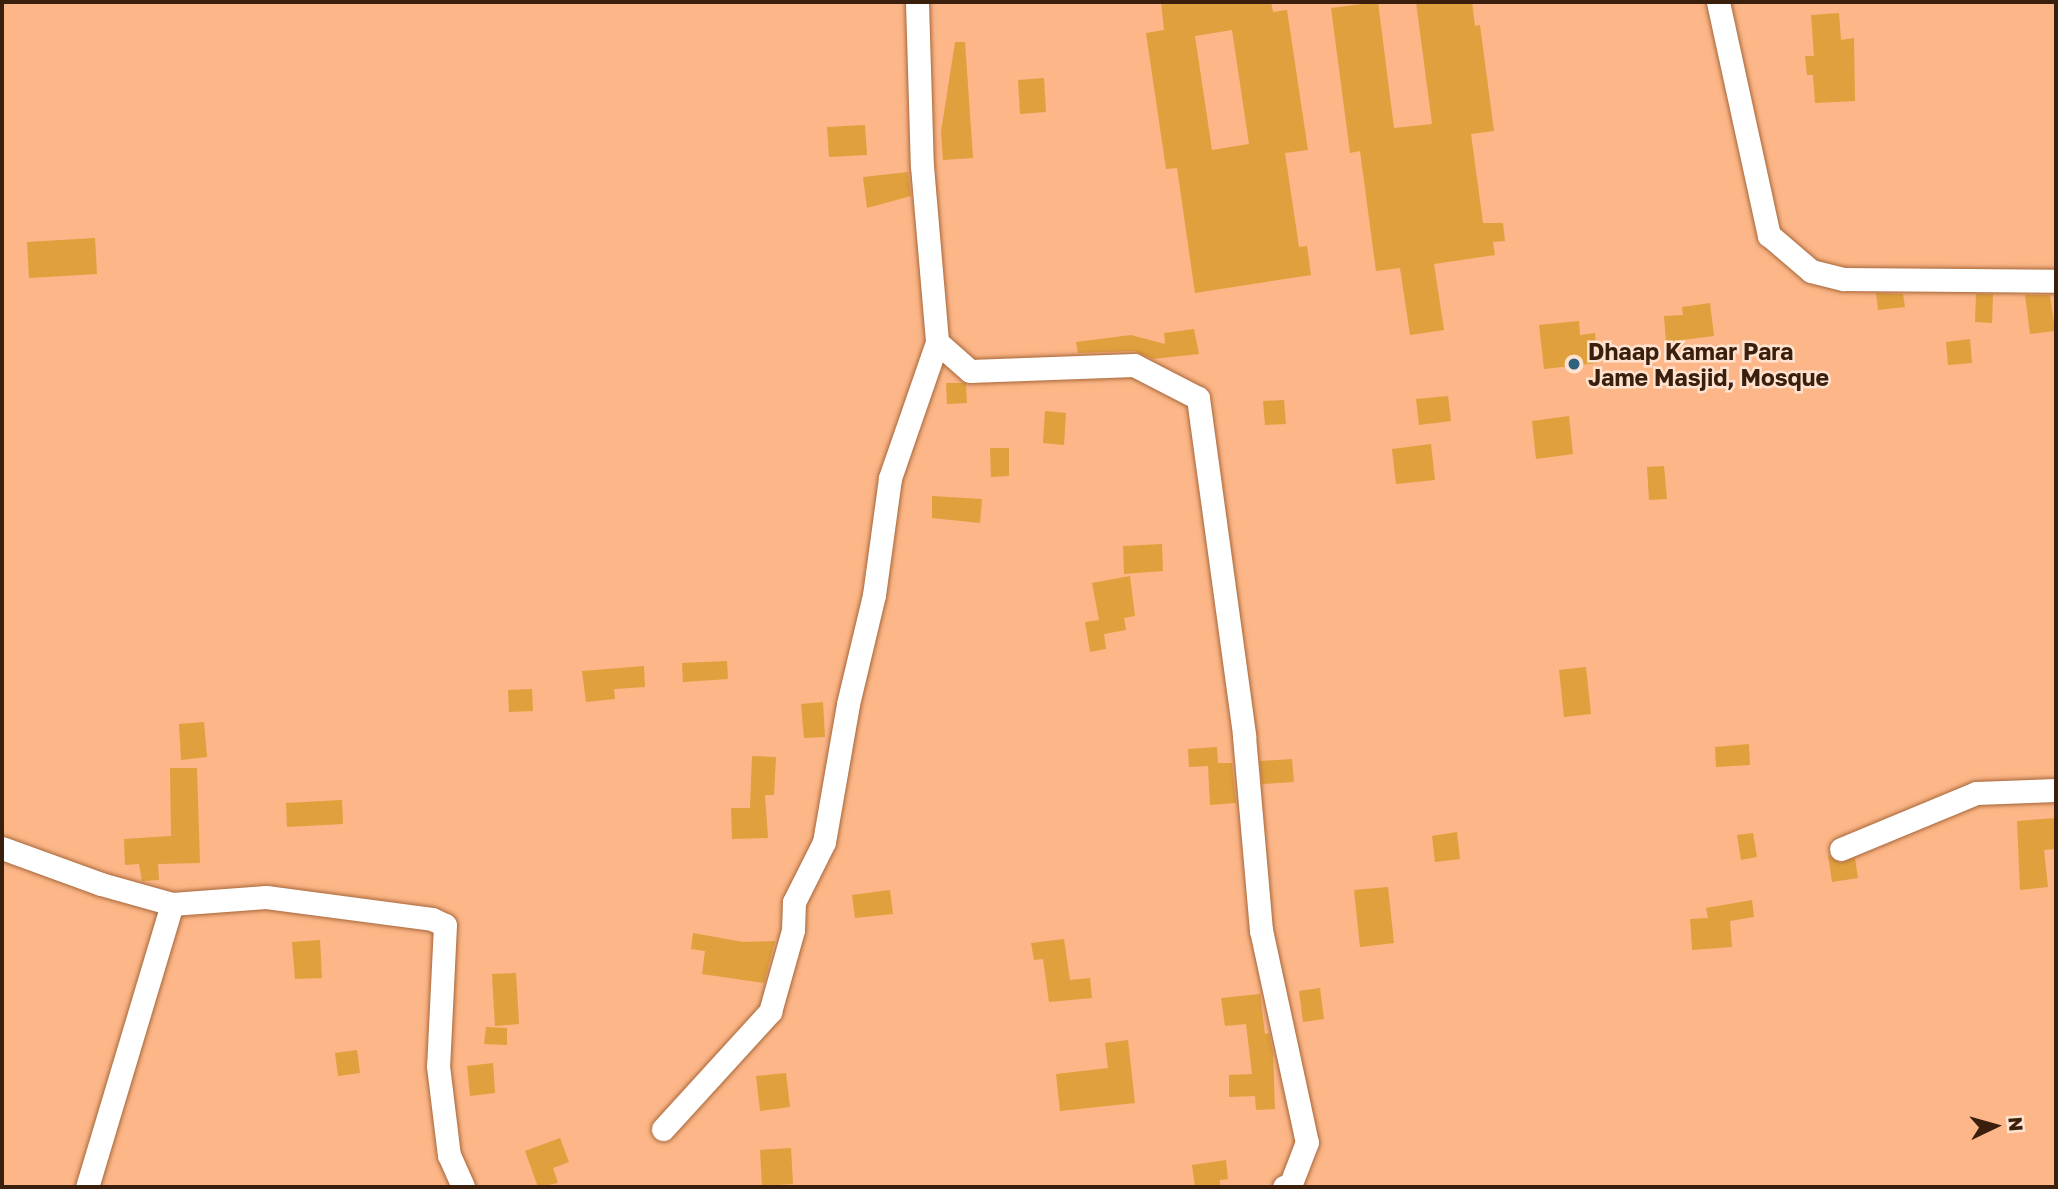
<!DOCTYPE html>
<html>
<head>
<meta charset="utf-8">
<style>
  body { margin:0 }
  #map { position:relative; width:2058px; height:1189px; overflow:hidden; background:#fcb687; font-family:"Golos Text",sans-serif }
  div>[style] { position:absolute }
  .building>* { inset:0; background:#dfa03d }
  .roads { filter:drop-shadow(0 0 2px #a66639) drop-shadow(0 0 2px #a66639) }
  .minor>* { height:23px; margin:-11.5px; padding:0 11.5px; transform-origin:11.5px; border-radius:11.5px; background:#fff }
  .dots>* { width:19px; height:19px; translate:-50% -50%; box-sizing:border-box; border:4px solid #ffe2cf; border-radius:50% }
  span { translate:-50% -50%; white-space:nowrap; text-align:center; line-height:1.15; -webkit-text-stroke:5px #ffe2cf; paint-order:stroke }
  .poi-label { font-size:23px; color:#391f0c; font-weight:700 }
  .left { translate:0 -50%; text-align:left }
  .frame { position:absolute; inset:0; border:4px solid #391f0c; pointer-events:none }
  .north { position:absolute; left:1960px; top:1091px; width:70px; height:70px; -webkit-text-stroke:5px #ffe2cf; paint-order:stroke; rotate:85deg; font-size:19px; font-weight:700; line-height:28px; text-align:center; color:#391f0c }
  .north::after { content:''; display:block; margin:auto; width:24px; height:32px; background:#391f0c; clip-path:polygon(50% 0,100% 100%,50% 72%,0 100%) }
</style>
</head>
<body>
<div id="map">
  <div class="building">
    <div style="clip-path:polygon(evenodd,1161px 2px,1271px 2px,1273px 12px,1287px 10px,1308px 150px,1285px 153px,1299px 247px,1307px 246px,1311px 275px,1195px 293px,1177px 168px,1166px 169px,1146px 33px,1164px 30px,1161px 2px,1232px 30px,1249px 144px,1212px 150px,1195px 36px,1232px 30px)"></div>
    <div style="clip-path:polygon(1378px 2px,1394px 128px,1432px 124px,1416px 2px,1472px 2px,1475px 26px,1480px 25px,1494px 131px,1471px 134px,1483px 223px,1503px 223px,1505px 241px,1493px 242px,1495px 255px,1434px 264px,1444px 330px,1410px 335px,1400px 268px,1376px 271px,1360px 151px,1350px 153px,1331px 8px)"></div>
    <div style="clip-path:polygon(1839px 13px,1841px 40px,1854px 38px,1855px 101px,1815px 103px,1813px 75px,1807px 75px,1805px 56px,1814px 56px,1811px 15px)"></div>
    <div style="clip-path:polygon(955px 42px,965px 42px,973px 158px,943px 160px,941px 132px)"></div>
    <div style="clip-path:polygon(1044px 78px,1046px 112px,1020px 114px,1018px 80px)"></div>
    <div style="clip-path:polygon(865px 125px,867px 155px,829px 157px,827px 127px)"></div>
    <div style="clip-path:polygon(908px 172px,911px 196px,867px 208px,863px 177px)"></div>
    <div style="clip-path:polygon(95px 238px,97px 274px,29px 278px,27px 242px)"></div>
    <div style="clip-path:polygon(1876px 293px,1903px 294px,1905px 307px,1878px 310px)"></div>
    <div style="clip-path:polygon(1976px 294px,1993px 294px,1992px 323px,1975px 322px)"></div>
    <div style="clip-path:polygon(2025px 295px,2050px 295px,2055px 331px,2030px 334px)"></div>
    <div style="clip-path:polygon(1710px 303px,1714px 336px,1666px 342px,1664px 316px,1683px 315px,1682px 307px)"></div>
    <div style="clip-path:polygon(1579px 321px,1580px 335px,1595px 333px,1598px 363px,1544px 369px,1539px 325px)"></div>
    <div style="clip-path:polygon(1194px 329px,1199px 354px,1153px 359px,1134px 351px,1078px 353px,1076px 342px,1131px 335px,1165px 344px,1164px 333px)"></div>
    <div style="clip-path:polygon(1970px 339px,1972px 363px,1948px 365px,1946px 342px)"></div>
    <div style="clip-path:polygon(946px 383px,966px 383px,967px 403px,947px 404px)"></div>
    <div style="clip-path:polygon(1448px 396px,1451px 421px,1419px 425px,1416px 399px)"></div>
    <div style="clip-path:polygon(1284px 400px,1286px 424px,1265px 425px,1263px 401px)"></div>
    <div style="clip-path:polygon(1045px 411px,1066px 413px,1064px 445px,1043px 443px)"></div>
    <div style="clip-path:polygon(1569px 416px,1573px 454px,1536px 459px,1532px 421px)"></div>
    <div style="clip-path:polygon(1431px 444px,1435px 480px,1396px 484px,1392px 449px)"></div>
    <div style="clip-path:polygon(990px 448px,1009px 448px,1009px 476px,991px 477px)"></div>
    <div style="clip-path:polygon(1664px 466px,1667px 499px,1649px 500px,1647px 467px)"></div>
    <div style="clip-path:polygon(932px 496px,982px 499px,980px 523px,932px 518px)"></div>
    <div style="clip-path:polygon(1162px 544px,1163px 571px,1124px 574px,1123px 546px)"></div>
    <div style="clip-path:polygon(1130px 576px,1135px 616px,1124px 618px,1126px 630px,1104px 634px,1106px 649px,1090px 652px,1085px 622px,1099px 620px,1092px 583px)"></div>
    <div style="clip-path:polygon(727px 661px,728px 679px,683px 682px,682px 663px)"></div>
    <div style="clip-path:polygon(644px 666px,645px 687px,614px 689px,615px 699px,586px 702px,582px 671px)"></div>
    <div style="clip-path:polygon(1586px 667px,1591px 714px,1564px 717px,1559px 670px)"></div>
    <div style="clip-path:polygon(532px 689px,533px 711px,509px 712px,508px 690px)"></div>
    <div style="clip-path:polygon(823px 702px,825px 737px,804px 738px,801px 704px)"></div>
    <div style="clip-path:polygon(204px 722px,207px 757px,181px 760px,179px 724px)"></div>
    <div style="clip-path:polygon(1749px 744px,1750px 765px,1716px 767px,1715px 747px)"></div>
    <div style="clip-path:polygon(1217px 747px,1218px 763px,1232px 763px,1236px 803px,1210px 805px,1208px 766px,1189px 767px,1188px 749px)"></div>
    <div style="clip-path:polygon(752px 756px,776px 757px,774px 795px,765px 795px,768px 838px,732px 839px,731px 808px,750px 808px)"></div>
    <div style="clip-path:polygon(1292px 759px,1294px 782px,1262px 784px,1260px 761px)"></div>
    <div style="clip-path:polygon(170px 768px,197px 768px,200px 863px,158px 864px,159px 880px,142px 881px,139px 864px,125px 865px,124px 839px,171px 836px)"></div>
    <div style="clip-path:polygon(342px 800px,343px 824px,287px 827px,286px 803px)"></div>
    <div style="clip-path:polygon(2056px 818px,2056px 849px,2044px 850px,2048px 887px,2020px 890px,2017px 821px)"></div>
    <div style="clip-path:polygon(1457px 832px,1460px 859px,1435px 862px,1432px 836px)"></div>
    <div style="clip-path:polygon(1753px 833px,1757px 857px,1741px 860px,1737px 835px)"></div>
    <div style="clip-path:polygon(1828px 855px,1840px 863px,1855px 858px,1858px 878px,1832px 882px)"></div>
    <div style="clip-path:polygon(1388px 887px,1394px 943px,1360px 947px,1354px 890px)"></div>
    <div style="clip-path:polygon(890px 890px,893px 914px,855px 918px,852px 895px)"></div>
    <div style="clip-path:polygon(1752px 900px,1754px 917px,1730px 921px,1732px 947px,1692px 950px,1690px 919px,1708px 918px,1706px 908px)"></div>
    <div style="clip-path:polygon(693px 933px,743px 942px,775px 941px,764px 983px,702px 974px,705px 951px,691px 949px)"></div>
    <div style="clip-path:polygon(1064px 939px,1070px 980px,1090px 978px,1092px 998px,1049px 1002px,1043px 959px,1034px 960px,1031px 943px)"></div>
    <div style="clip-path:polygon(320px 940px,322px 978px,295px 979px,292px 942px)"></div>
    <div style="clip-path:polygon(516px 973px,519px 1024px,495px 1026px,492px 974px)"></div>
    <div style="clip-path:polygon(1320px 988px,1324px 1019px,1303px 1022px,1299px 991px)"></div>
    <div style="clip-path:polygon(1260px 994px,1265px 1034px,1269px 1033px,1273px 1052px,1275px 1109px,1256px 1110px,1255px 1096px,1229px 1097px,1229px 1075px,1252px 1074px,1246px 1024px,1225px 1026px,1221px 998px)"></div>
    <div style="clip-path:polygon(486px 1027px,507px 1028px,507px 1045px,484px 1044px)"></div>
    <div style="clip-path:polygon(1128px 1040px,1135px 1103px,1060px 1111px,1056px 1074px,1108px 1068px,1105px 1043px)"></div>
    <div style="clip-path:polygon(357px 1050px,360px 1073px,338px 1076px,335px 1053px)"></div>
    <div style="clip-path:polygon(493px 1063px,495px 1093px,470px 1096px,467px 1066px)"></div>
    <div style="clip-path:polygon(786px 1073px,790px 1107px,760px 1111px,756px 1076px)"></div>
    <div style="clip-path:polygon(560px 1138px,569px 1162px,553px 1168px,558px 1183px,538px 1187px,525px 1151px)"></div>
    <div style="clip-path:polygon(791px 1148px,793px 1184px,762px 1186px,760px 1150px)"></div>
    <div style="clip-path:polygon(1226px 1160px,1228px 1179px,1220px 1180px,1220px 1187px,1195px 1187px,1192px 1165px)"></div>
  </div>
  <div class="roads">
    <div class="minor">
      <div style="left:917px;top:2px;width:164px;rotate:88.3deg"></div>
      <div style="left:922px;top:166px;width:177px;rotate:85.1deg"></div>
      <div style="left:937px;top:342px;width:44px;rotate:41.3deg"></div>
      <div style="left:970px;top:371px;width:164px;rotate:-2.1deg"></div>
      <div style="left:1134px;top:365px;width:72px;rotate:27.3deg"></div>
      <div style="left:1198px;top:398px;width:341px;rotate:82.2deg"></div>
      <div style="left:1244px;top:736px;width:195px;rotate:85deg"></div>
      <div style="left:1261px;top:930px;width:217px;rotate:77.8deg"></div>
      <div style="left:1307px;top:1142px;width:47px;rotate:111.1deg"></div>
      <div style="left:1290px;top:1186px;width:6px;rotate:171deg"></div>
      <div style="left:1718px;top:2px;width:239px;rotate:77.7deg"></div>
      <div style="left:1769px;top:235px;width:55px;rotate:40.6deg"></div>
      <div style="left:1811px;top:271px;width:34px;rotate:14deg"></div>
      <div style="left:1844px;top:279px;width:212px;rotate:0.5deg"></div>
      <div style="left:2px;top:848px;width:105px;rotate:20deg"></div>
      <div style="left:101px;top:884px;width:74px;rotate:15.7deg"></div>
      <div style="left:172px;top:904px;width:295px;rotate:106.7deg"></div>
      <div style="left:1841px;top:849px;width:146px;rotate:-22.5deg"></div>
      <div style="left:1976px;top:793px;width:80px;rotate:-2.1deg"></div>
      <div style="left:172px;top:904px;width:94px;rotate:-4.3deg"></div>
      <div style="left:266px;top:897px;width:167px;rotate:7.5deg"></div>
      <div style="left:432px;top:919px;width:14px;rotate:25deg"></div>
      <div style="left:445px;top:925px;width:141px;rotate:92.8deg"></div>
      <div style="left:438px;top:1066px;width:90px;rotate:83deg"></div>
      <div style="left:449px;top:1155px;width:35px;rotate:66deg"></div>
      <div style="left:663px;top:1129px;width:159px;rotate:-47.6deg"></div>
      <div style="left:770px;top:1012px;width:85px;rotate:-74.3deg"></div>
      <div style="left:793px;top:930px;width:28px;rotate:-88deg"></div>
      <div style="left:794px;top:902px;width:67px;rotate:-63.4deg"></div>
      <div style="left:824px;top:842px;width:140px;rotate:-80.1deg"></div>
      <div style="left:848px;top:704px;width:112px;rotate:-76.6deg"></div>
      <div style="left:874px;top:595px;width:118px;rotate:-82.2deg"></div>
      <div style="left:890px;top:478px;width:144px;rotate:-70.9deg"></div>
    </div>
  </div>
  <div class="dots">
    <div style="left:1574px;top:364px;background:#2e627e"></div>
  </div>
  <div class="poi-label">
    <span class="left" style="left:1588px;top:364px">Dhaap Kamar Para<br>Jame Masjid, Mosque</span>
  </div>
  <div class="frame"></div>
  <div class="north">N</div>
</div>
</body>
</html>
